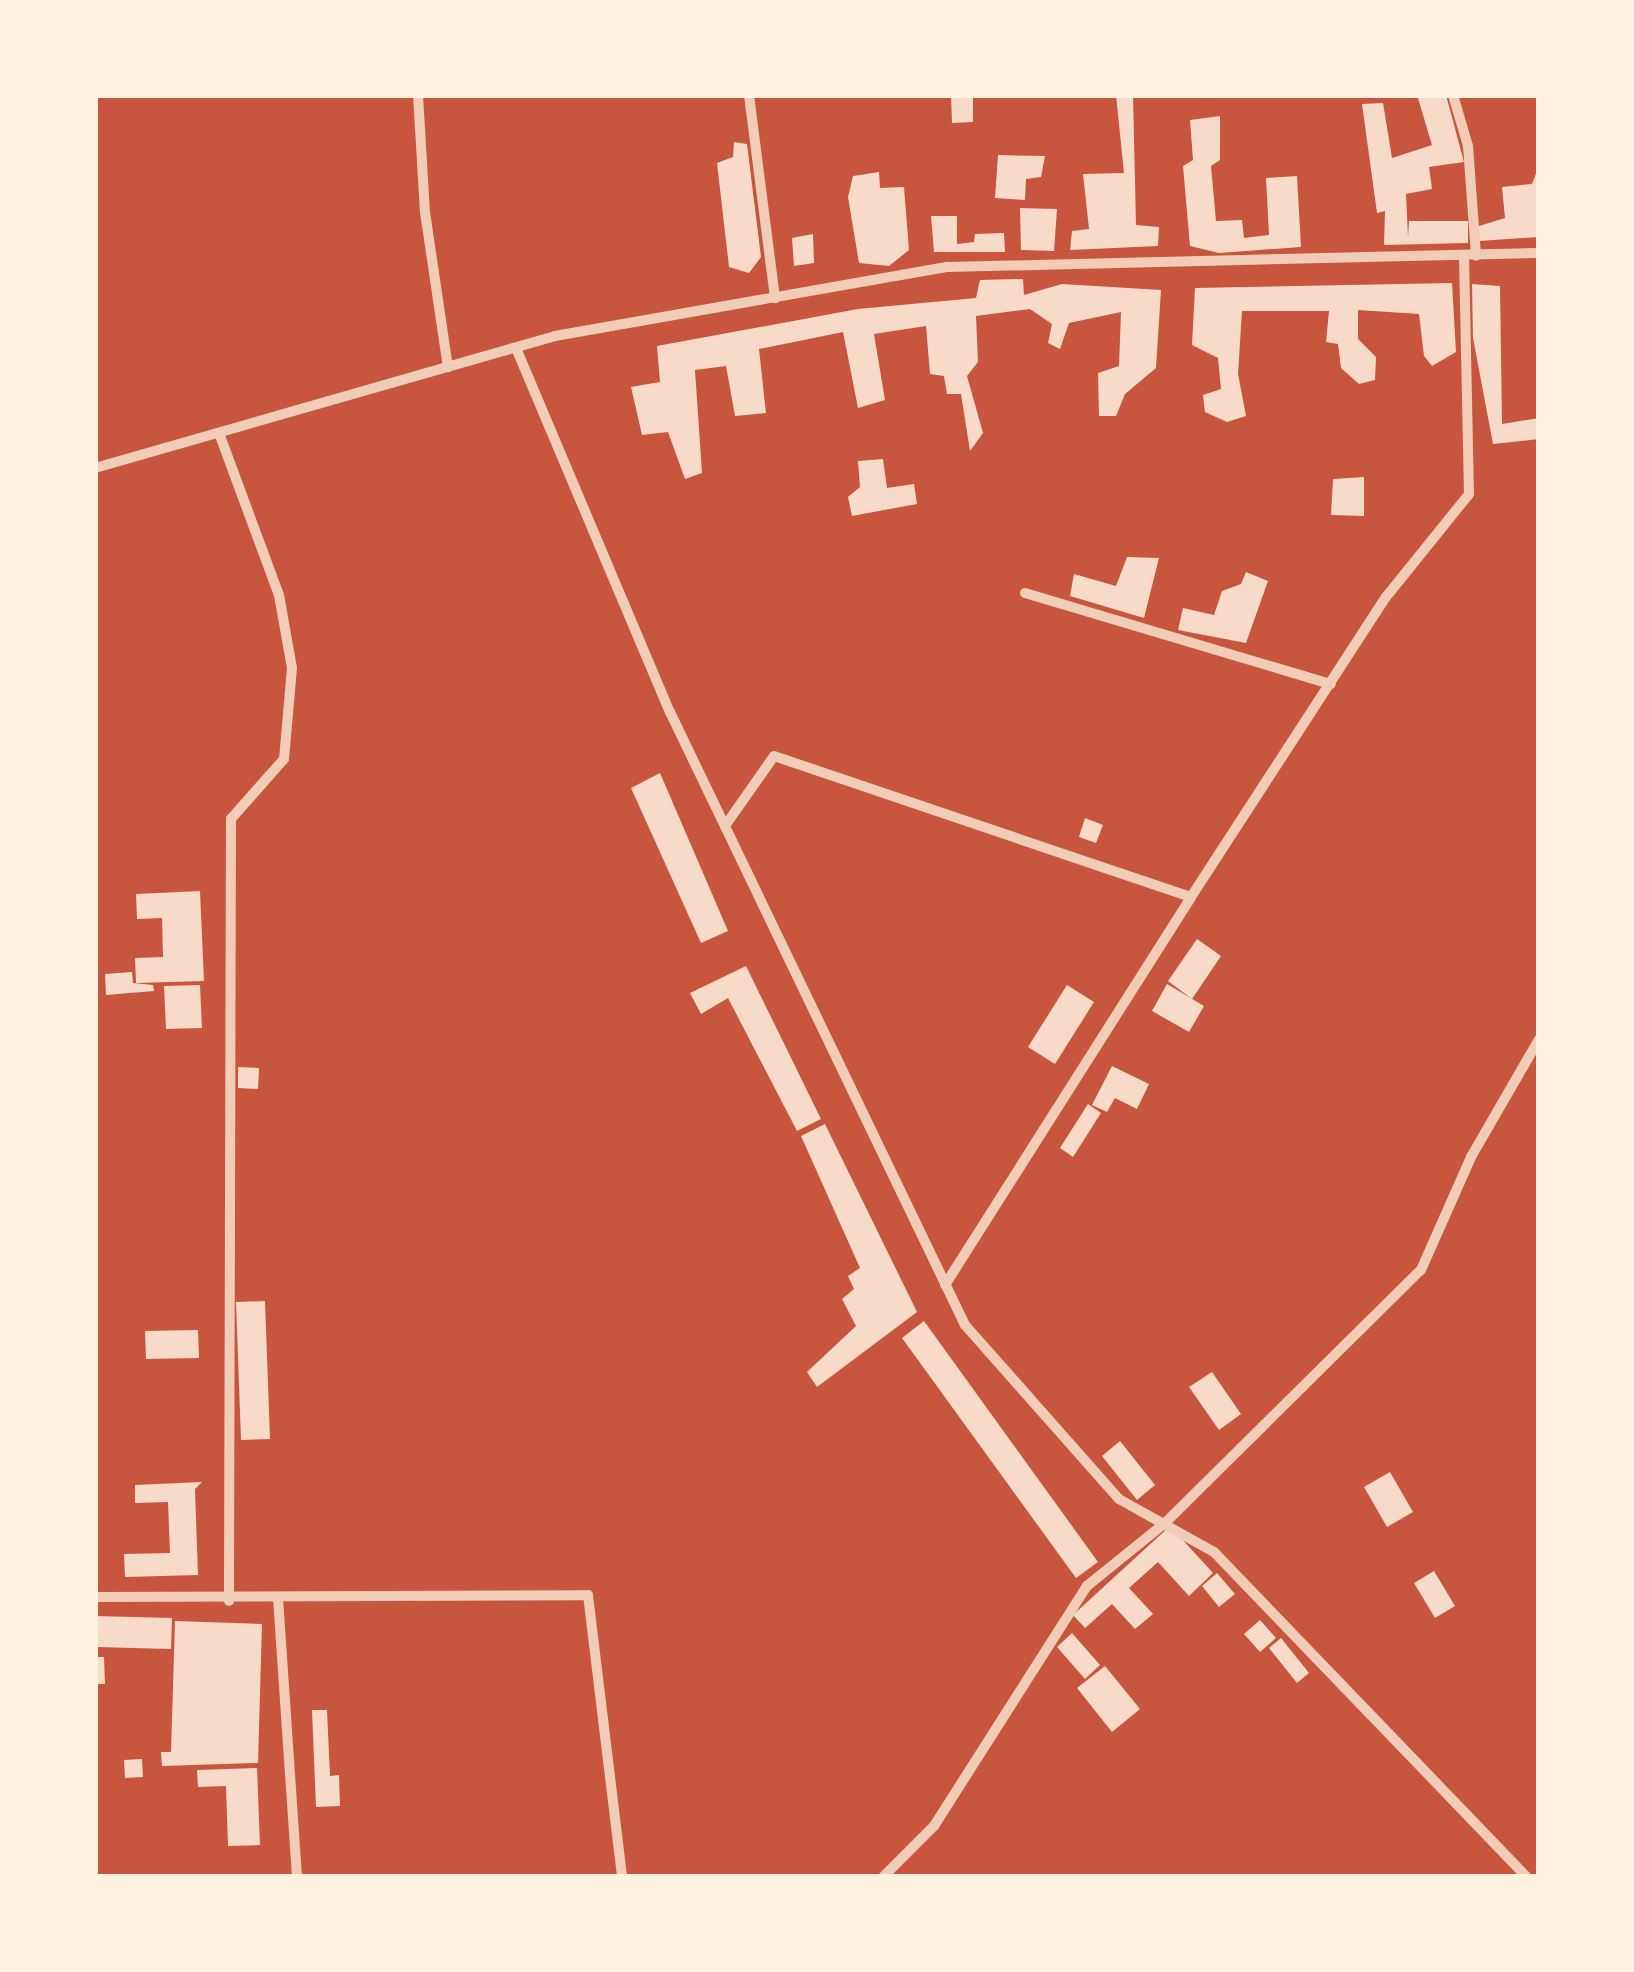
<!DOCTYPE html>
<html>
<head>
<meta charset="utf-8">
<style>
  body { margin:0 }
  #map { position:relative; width:1634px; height:1972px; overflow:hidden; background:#c8553d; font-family:Lora,serif }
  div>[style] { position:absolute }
  .building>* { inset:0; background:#f7dbc8 }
  .minor>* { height:10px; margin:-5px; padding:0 5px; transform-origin:5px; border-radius:5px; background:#f1ccb7 }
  span { translate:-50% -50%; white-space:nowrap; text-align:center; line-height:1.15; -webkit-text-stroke:10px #fff3e0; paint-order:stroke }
  .frame { position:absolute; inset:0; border:98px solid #fff3e0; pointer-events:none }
</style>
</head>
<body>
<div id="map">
  <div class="building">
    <div style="clip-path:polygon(951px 95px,973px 95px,973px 122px,952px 123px)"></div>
    <div style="clip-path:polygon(1116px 95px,1133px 95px,1136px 225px,1159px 227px,1158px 246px,1070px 250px,1072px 231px,1089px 229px,1083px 174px,1124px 173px)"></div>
    <div style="clip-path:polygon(1417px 95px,1446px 95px,1464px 162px,1429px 167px,1432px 189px,1406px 194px,1408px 237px,1409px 221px,1468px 221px,1468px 243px,1384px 245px,1385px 211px,1377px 213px,1362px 104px,1383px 103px,1392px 158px,1432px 145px)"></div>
    <div style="clip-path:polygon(1220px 116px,1220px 160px,1211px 166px,1216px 221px,1242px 220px,1244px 238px,1269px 235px,1266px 178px,1297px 176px,1301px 247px,1219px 253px,1190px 246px,1183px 166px,1193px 160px,1190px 120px)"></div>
    <div style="clip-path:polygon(734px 142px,747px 144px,761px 257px,749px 273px,729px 267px,717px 163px,733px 157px)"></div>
    <div style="clip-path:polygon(998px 155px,1045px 156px,1041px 177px,1026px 179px,1025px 200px,995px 198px)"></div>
    <div style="clip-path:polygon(1539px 166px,1539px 237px,1479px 241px,1479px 226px,1505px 218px,1502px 187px,1532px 184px)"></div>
    <div style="clip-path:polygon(879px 172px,880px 188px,904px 187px,909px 250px,889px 266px,859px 263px,848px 197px,853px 176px)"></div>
    <div style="clip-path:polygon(1020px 208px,1057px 209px,1054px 251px,1021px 250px)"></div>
    <div style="clip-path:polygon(931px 216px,957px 216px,957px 244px,974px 242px,975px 234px,1004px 233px,1005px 252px,934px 252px)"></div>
    <div style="clip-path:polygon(813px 234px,814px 263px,794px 266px,792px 238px)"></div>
    <div style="clip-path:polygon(1023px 279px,1024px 295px,1062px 284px,1161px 290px,1156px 368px,1125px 394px,1116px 416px,1099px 416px,1098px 373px,1119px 366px,1121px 312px,1069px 323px,1060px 349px,1048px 343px,1052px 324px,1030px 309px,976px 316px,978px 362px,967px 376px,983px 433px,970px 451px,961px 394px,947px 394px,944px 376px,930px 374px,926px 326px,874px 334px,885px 400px,858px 408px,843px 332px,759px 349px,766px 413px,735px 416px,726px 366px,695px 370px,702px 473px,685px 479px,668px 432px,642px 435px,631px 387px,660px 382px,657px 346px,858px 309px,976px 298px,980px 280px)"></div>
    <div style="clip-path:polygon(1452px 283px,1456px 352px,1432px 366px,1424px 356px,1419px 314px,1358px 310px,1358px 339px,1376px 357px,1375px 380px,1359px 384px,1341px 368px,1338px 344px,1326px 342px,1329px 311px,1242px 311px,1238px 374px,1246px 416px,1227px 422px,1205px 412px,1203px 395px,1221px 389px,1218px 358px,1192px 345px,1195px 288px)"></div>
    <div style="clip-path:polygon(1472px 284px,1500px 286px,1502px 424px,1539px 418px,1539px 439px,1493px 444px,1473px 338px)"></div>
    <div style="clip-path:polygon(883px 459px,887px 488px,914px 484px,917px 504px,852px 516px,848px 497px,860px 487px,858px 461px)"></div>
    <div style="clip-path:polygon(1364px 477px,1364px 516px,1331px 515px,1333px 479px)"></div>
    <div style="clip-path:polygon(1127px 557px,1159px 558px,1144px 618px,1070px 596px,1074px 574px,1116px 586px)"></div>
    <div style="clip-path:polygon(1246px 572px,1268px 581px,1246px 643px,1178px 630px,1183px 608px,1214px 615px,1222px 591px,1241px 584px)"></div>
    <div style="clip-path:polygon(660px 773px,728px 931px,701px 943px,631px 788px)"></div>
    <div style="clip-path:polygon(1085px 818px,1103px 825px,1096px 843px,1079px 837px)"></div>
    <div style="clip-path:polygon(200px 891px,204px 981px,136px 983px,135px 958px,163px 957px,162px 918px,137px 919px,136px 894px)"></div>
    <div style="clip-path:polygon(1197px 939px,1221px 956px,1192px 999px,1168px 981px)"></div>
    <div style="clip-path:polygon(746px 966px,821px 1119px,797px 1131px,728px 998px,701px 1014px,690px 993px)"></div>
    <div style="clip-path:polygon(132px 972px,133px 983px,153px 985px,154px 991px,106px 995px,105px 974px)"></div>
    <div style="clip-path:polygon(1167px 984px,1204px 1006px,1189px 1032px,1152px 1011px)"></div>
    <div style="clip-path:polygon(200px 985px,202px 1028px,166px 1029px,164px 986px)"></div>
    <div style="clip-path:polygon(1067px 985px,1094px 1002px,1055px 1064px,1028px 1047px)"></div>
    <div style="clip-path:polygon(1112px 1066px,1149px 1084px,1137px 1109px,1115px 1098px,1107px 1112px,1092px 1105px)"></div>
    <div style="clip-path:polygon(238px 1067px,259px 1068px,258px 1089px,238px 1088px)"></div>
    <div style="clip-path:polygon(1088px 1104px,1101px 1113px,1073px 1157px,1060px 1148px)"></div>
    <div style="clip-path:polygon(825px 1124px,917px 1312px,817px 1387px,807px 1372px,856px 1326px,842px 1299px,854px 1289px,848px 1276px,860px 1268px,801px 1136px)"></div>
    <div style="clip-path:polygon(265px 1301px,270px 1439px,241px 1440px,236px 1302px)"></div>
    <div style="clip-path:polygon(924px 1321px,1098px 1562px,1076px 1578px,902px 1338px)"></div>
    <div style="clip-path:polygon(198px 1330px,199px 1358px,146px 1359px,145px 1331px)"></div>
    <div style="clip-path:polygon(1212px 1372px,1241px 1414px,1219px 1430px,1189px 1387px)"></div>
    <div style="clip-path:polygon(1120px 1441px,1155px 1485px,1137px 1500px,1102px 1456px)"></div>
    <div style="clip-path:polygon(1390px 1472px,1413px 1512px,1387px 1527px,1364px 1487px)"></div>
    <div style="clip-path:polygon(202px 1482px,195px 1489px,198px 1575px,125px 1577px,124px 1554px,170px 1553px,168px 1502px,135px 1503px,135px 1485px)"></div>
    <div style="clip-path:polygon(1170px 1526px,1213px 1573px,1189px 1596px,1158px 1562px,1129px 1588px,1153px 1614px,1135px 1629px,1112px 1604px,1085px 1628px,1073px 1615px)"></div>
    <div style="clip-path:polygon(1434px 1571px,1455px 1606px,1435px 1618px,1414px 1583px)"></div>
    <div style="clip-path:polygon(1217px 1573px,1235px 1594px,1219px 1607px,1202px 1586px)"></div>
    <div style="clip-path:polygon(95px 1616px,172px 1618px,171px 1649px,95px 1647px)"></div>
    <div style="clip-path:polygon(1260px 1620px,1276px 1638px,1260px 1652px,1244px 1634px)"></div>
    <div style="clip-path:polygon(175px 1621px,262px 1624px,258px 1763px,162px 1766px,161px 1752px,171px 1752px)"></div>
    <div style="clip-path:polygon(1072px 1633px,1100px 1665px,1085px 1679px,1057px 1647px)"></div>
    <div style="clip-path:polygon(1281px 1638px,1309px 1673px,1297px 1683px,1269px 1648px)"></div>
    <div style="clip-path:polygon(95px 1657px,104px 1657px,105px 1684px,95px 1684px)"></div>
    <div style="clip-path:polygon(1105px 1666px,1140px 1709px,1112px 1732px,1077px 1688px)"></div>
    <div style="clip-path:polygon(312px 1710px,327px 1710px,330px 1776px,339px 1775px,340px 1806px,316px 1807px)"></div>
    <div style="clip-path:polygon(142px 1759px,143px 1777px,125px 1778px,124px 1760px)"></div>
    <div style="clip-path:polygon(257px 1768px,260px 1845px,228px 1846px,226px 1786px,198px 1787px,197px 1770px)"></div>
  </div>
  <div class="minor">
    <div style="left:418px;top:95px;width:117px;rotate:86.6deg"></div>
    <div style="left:425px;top:212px;width:157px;rotate:81.6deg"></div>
    <div style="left:749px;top:95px;width:205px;rotate:82.7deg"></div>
    <div style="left:1453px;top:95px;width:53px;rotate:73.6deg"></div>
    <div style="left:1468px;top:146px;width:110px;rotate:85.8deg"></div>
    <div style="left:516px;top:348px;width:395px;rotate:67.1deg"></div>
    <div style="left:670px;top:712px;width:680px;rotate:64.3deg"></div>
    <div style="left:965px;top:1325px;width:232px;rotate:48.5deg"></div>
    <div style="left:1119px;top:1499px;width:109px;rotate:29.2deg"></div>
    <div style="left:1214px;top:1552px;width:451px;rotate:46.1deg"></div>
    <div style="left:219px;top:433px;width:173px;rotate:69.7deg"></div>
    <div style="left:279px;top:595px;width:74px;rotate:79.9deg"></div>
    <div style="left:292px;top:668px;width:91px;rotate:95deg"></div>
    <div style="left:284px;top:759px;width:80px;rotate:131.5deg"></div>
    <div style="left:231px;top:819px;width:782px;rotate:90.15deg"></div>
    <div style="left:95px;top:468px;width:479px;rotate:-16deg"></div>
    <div style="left:555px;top:336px;width:399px;rotate:-10deg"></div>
    <div style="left:948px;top:267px;width:591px;rotate:-1.36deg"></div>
    <div style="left:1025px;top:593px;width:319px;rotate:16.6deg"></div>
    <div style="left:725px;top:826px;width:85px;rotate:-55deg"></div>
    <div style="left:774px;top:756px;width:440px;rotate:18.7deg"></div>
    <div style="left:1191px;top:897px;width:358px;rotate:-57deg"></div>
    <div style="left:1386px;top:597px;width:132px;rotate:-51.1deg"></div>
    <div style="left:1469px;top:494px;width:237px;rotate:-91.2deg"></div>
    <div style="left:945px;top:1285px;width:459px;rotate:-57.6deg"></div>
    <div style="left:95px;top:1597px;width:493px;rotate:-0.2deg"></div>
    <div style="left:588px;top:1595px;width:284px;rotate:83.1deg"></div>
    <div style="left:278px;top:1598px;width:280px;rotate:86.1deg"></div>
    <div style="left:883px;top:1877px;width:72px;rotate:-45deg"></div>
    <div style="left:934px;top:1826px;width:285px;rotate:-57.5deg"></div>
    <div style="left:1087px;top:1586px;width:102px;rotate:-39deg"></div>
    <div style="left:1166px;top:1522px;width:359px;rotate:-44.7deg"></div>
    <div style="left:1421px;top:1270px;width:124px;rotate:-66.1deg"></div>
    <div style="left:1471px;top:1157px;width:136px;rotate:-60deg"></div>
  </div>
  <div class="frame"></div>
</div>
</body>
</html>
